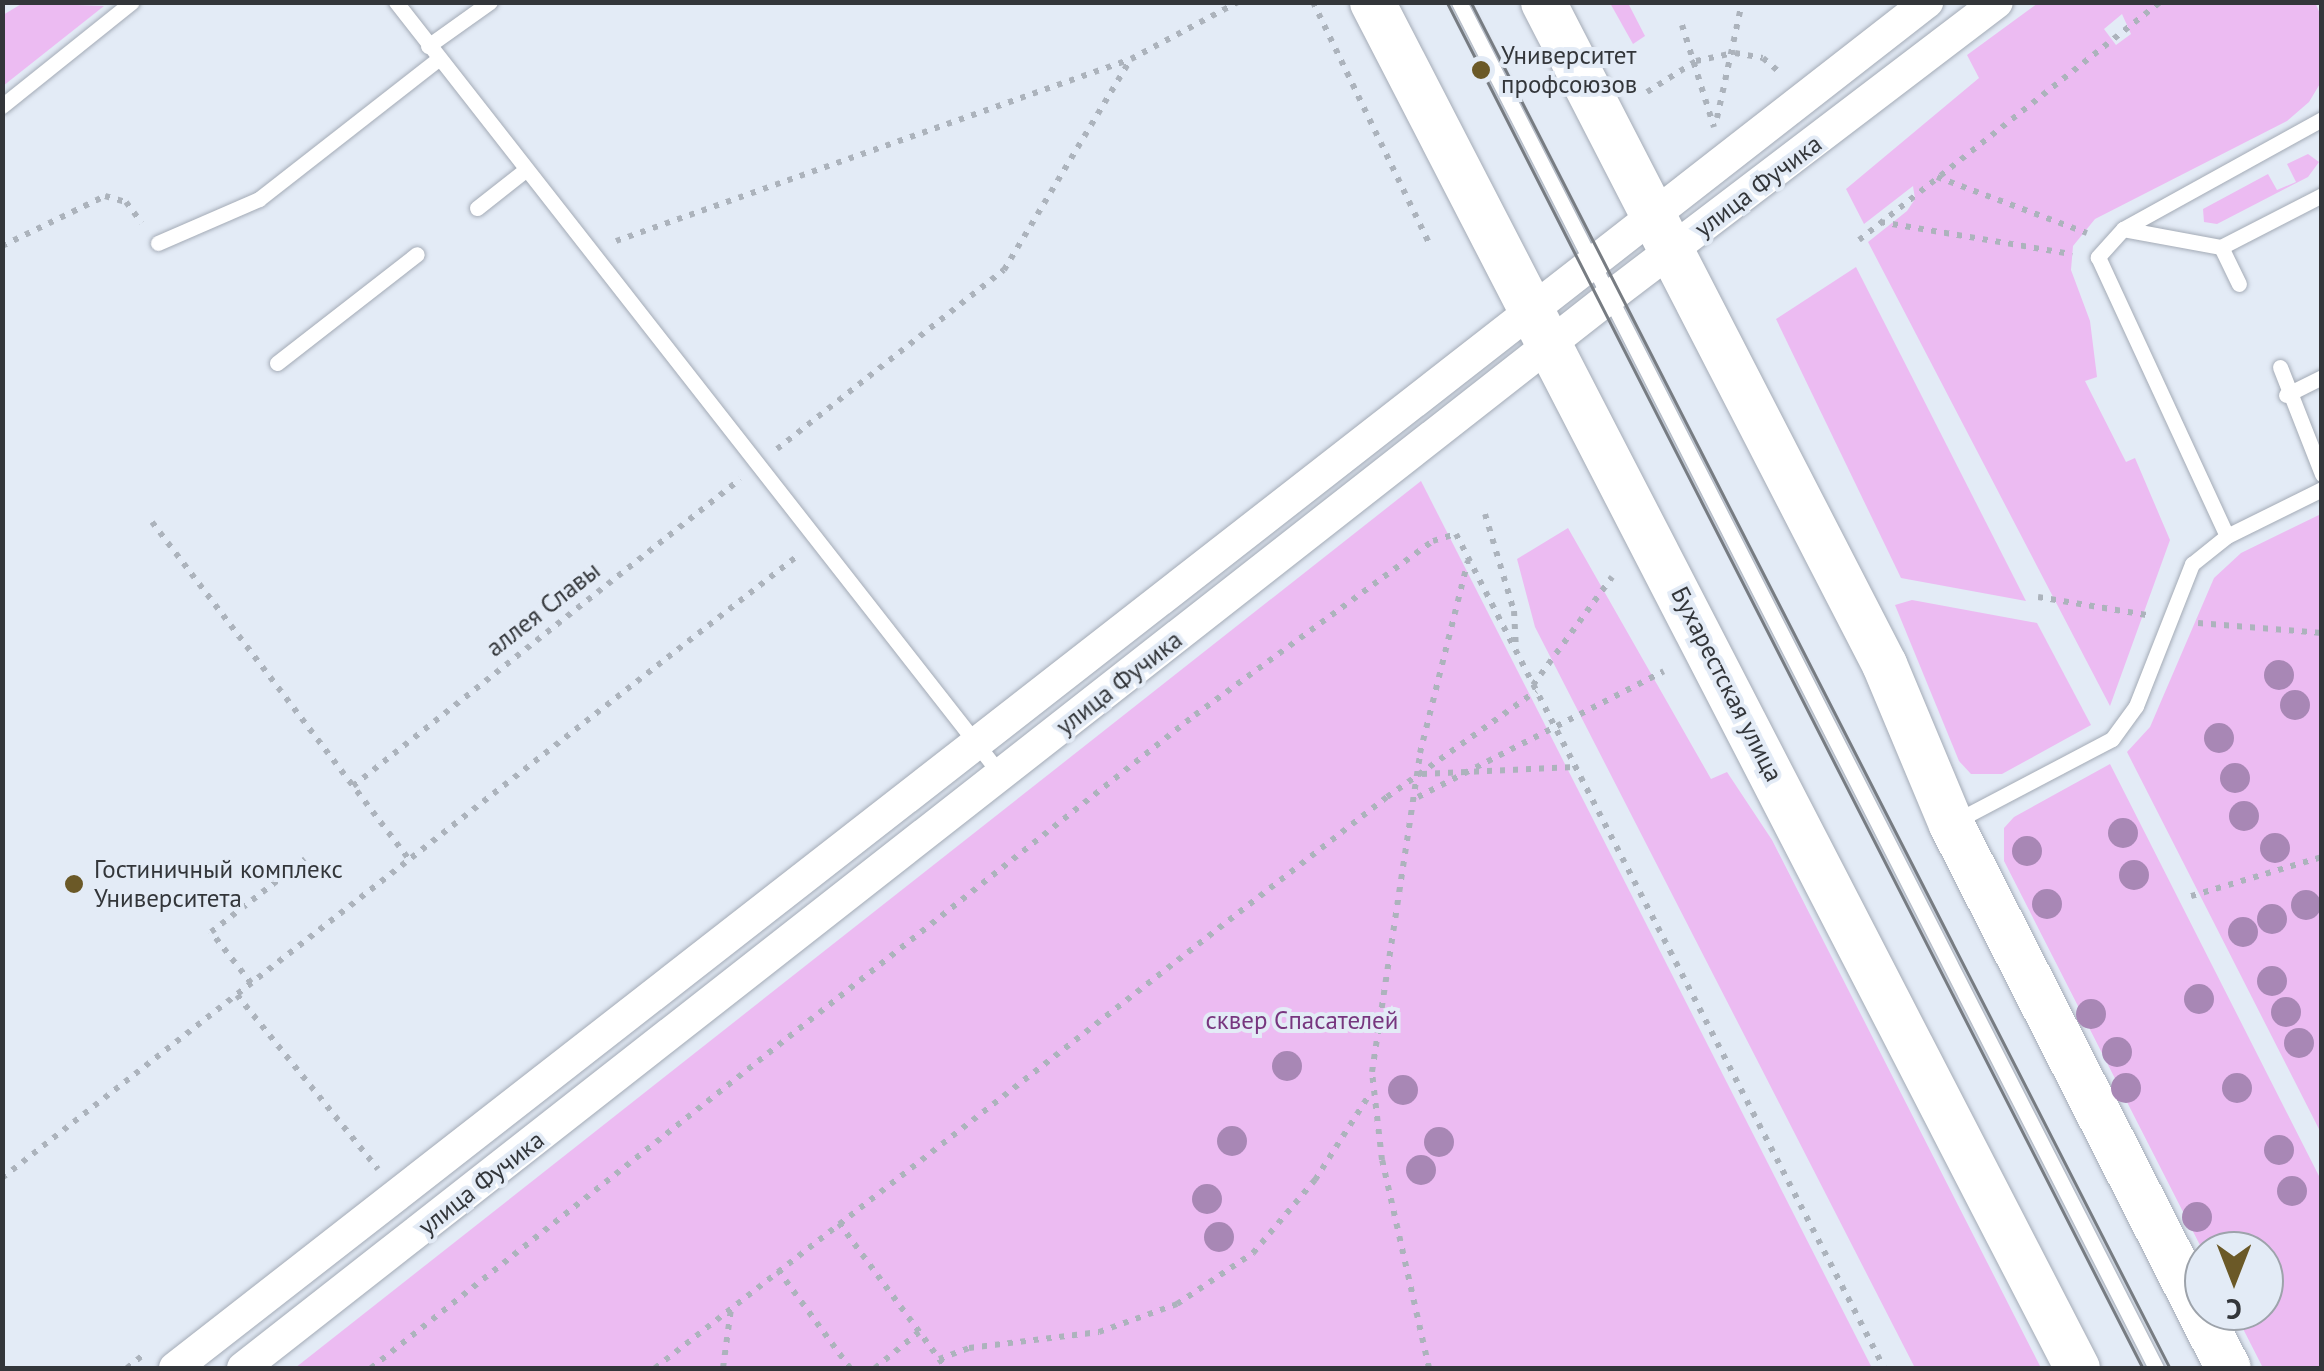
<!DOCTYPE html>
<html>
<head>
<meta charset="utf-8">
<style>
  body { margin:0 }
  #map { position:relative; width:2324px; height:1371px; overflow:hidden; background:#e3ebf6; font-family:"PT Sans",sans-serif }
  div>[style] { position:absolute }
  .green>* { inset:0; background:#ecbbf2 }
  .path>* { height:6px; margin-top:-3px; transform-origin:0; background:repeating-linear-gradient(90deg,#acb3bc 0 5px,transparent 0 13px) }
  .roads { filter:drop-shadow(0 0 2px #a4abb6) drop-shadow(0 0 2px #a4abb6) }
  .service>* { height:15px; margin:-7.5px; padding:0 7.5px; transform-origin:7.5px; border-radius:7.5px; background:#fff }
  .minor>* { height:32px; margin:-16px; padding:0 16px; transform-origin:16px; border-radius:16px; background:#fff }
  .secondary>* { height:45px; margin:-22.5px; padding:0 22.5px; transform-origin:22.5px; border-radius:22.5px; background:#fff }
  .tram>* { height:2.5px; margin:-1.25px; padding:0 1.25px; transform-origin:1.25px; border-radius:1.25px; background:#777c82 }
  .trees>* { width:30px; height:30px; margin:-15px; border-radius:50%; background:#a887b5 }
  .dots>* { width:28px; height:28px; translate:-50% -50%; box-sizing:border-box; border:5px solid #e3ebf6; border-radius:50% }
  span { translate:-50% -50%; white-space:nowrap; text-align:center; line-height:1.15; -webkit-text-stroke:8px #e3ebf6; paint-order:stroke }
  .poi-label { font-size:25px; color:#33363a }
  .left { translate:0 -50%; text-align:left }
  .street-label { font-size:25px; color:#33363a }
  .park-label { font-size:25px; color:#77367f }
  .frame { position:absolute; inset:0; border:5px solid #33363a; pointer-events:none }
  .north { position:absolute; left:2184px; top:1231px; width:100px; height:100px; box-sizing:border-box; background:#e3ebf6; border:2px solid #9da3ab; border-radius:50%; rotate:180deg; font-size:28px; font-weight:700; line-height:40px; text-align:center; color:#33363a }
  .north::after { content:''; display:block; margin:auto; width:35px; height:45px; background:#6b5927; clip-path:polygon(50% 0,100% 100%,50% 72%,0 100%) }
</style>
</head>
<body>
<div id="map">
  <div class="green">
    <div style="clip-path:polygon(evenodd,2315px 2px,2321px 16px,2321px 82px,2309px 102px,2287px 121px,2095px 219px,2073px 246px,2071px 270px,2090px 321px,2097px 377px,2085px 381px,2126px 462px,2135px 458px,2170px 540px,2110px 706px,1868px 242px,1907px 211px,1915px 199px,1913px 186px,1864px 224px,1846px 189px,1979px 78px,1967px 55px,2038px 3px,2315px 2px,2122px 14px,2131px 34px,2116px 45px,2104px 29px,2122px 14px)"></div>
    <div style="clip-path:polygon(23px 3px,104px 6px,3px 86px,3px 15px)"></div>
    <div style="clip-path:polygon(1610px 3px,1628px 3px,1645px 36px,1633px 44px)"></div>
    <div style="clip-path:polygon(2308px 154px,2319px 162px,2308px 177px,2217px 224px,2204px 222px,2203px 209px,2268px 174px,2277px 190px,2296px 182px,2287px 164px)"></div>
    <div style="clip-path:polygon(1856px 267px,2026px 601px,1901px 578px,1776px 319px)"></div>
    <div style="clip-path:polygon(1421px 481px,1872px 1368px,295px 1368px)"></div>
    <div style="clip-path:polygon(2321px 514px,2321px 1133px,2127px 752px,2150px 727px,2214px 578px,2241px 553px)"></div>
    <div style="clip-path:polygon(1568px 528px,1711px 779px,1727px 772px,1772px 840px,2041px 1368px,1915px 1368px,1535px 627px,1517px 559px)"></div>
    <div style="clip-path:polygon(1912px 600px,2037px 623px,2091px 725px,2002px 774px,1971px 774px,1959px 761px,1895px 605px)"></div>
    <div style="clip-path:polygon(2110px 764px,2321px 1180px,2321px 1368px,2263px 1368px,2234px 1311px,2264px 1311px,2264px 1251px,2204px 1253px,2004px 861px,2004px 828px,2014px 817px)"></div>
  </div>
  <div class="path">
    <div style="left:1313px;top:2px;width:272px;rotate:64.3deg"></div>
    <div style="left:1682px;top:25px;width:107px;rotate:72.6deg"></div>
    <div style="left:1647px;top:92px;width:58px;rotate:-32.3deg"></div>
    <div style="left:1696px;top:61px;width:40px;rotate:-12deg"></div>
    <div style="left:1735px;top:53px;width:28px;rotate:10deg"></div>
    <div style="left:1763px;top:58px;width:23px;rotate:41deg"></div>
    <div style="left:1717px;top:118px;width:119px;rotate:-77.8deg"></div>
    <div style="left:1937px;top:177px;width:160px;rotate:20.5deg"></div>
    <div style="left:1880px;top:222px;width:195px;rotate:9.5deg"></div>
    <div style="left:1859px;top:240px;width:384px;rotate:-38.3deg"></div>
    <div style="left:616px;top:241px;width:546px;rotate:-19.46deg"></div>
    <div style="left:2px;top:246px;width:114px;rotate:-25.9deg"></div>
    <div style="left:105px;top:196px;width:22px;rotate:16deg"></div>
    <div style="left:126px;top:202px;width:26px;rotate:53deg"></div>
    <div style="left:777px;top:449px;width:289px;rotate:-38.3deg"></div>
    <div style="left:1004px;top:270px;width:246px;rotate:-59deg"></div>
    <div style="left:1131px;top:59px;width:121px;rotate:-28deg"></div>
    <div style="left:1485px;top:514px;width:101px;rotate:73.4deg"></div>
    <div style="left:1514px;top:611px;width:34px;rotate:87deg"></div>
    <div style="left:152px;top:522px;width:424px;rotate:52.7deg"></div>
    <div style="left:2038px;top:597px;width:110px;rotate:9.4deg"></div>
    <div style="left:2198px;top:623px;width:124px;rotate:4.6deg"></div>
    <div style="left:1533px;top:685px;width:134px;rotate:-53.8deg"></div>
    <div style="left:1422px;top:774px;width:153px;rotate:-2.6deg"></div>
    <div style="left:353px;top:786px;width:494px;rotate:-38.4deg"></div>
    <div style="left:1418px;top:797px;width:276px;rotate:-27.1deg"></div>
    <div style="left:2191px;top:896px;width:137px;rotate:-16.6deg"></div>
    <div style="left:251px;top:983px;width:65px;rotate:-128.1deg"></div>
    <div style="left:211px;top:932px;width:119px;rotate:-37.8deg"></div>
    <div style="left:237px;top:995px;width:224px;rotate:51deg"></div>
    <div style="left:2px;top:1178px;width:1008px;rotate:-38.03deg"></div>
    <div style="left:839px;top:1223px;width:180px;rotate:53.6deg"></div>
    <div style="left:778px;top:1270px;width:122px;rotate:53.7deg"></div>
    <div style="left:939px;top:1359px;width:32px;rotate:-20deg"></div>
    <div style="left:969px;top:1348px;width:131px;rotate:-7deg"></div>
    <div style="left:1099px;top:1332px;width:83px;rotate:-19.7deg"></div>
    <div style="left:1177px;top:1304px;width:92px;rotate:-33.9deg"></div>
    <div style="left:1253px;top:1253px;width:96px;rotate:-49.7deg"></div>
    <div style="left:1315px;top:1180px;width:104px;rotate:-57.5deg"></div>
    <div style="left:127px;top:1368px;width:19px;rotate:-39deg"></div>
    <div style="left:371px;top:1368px;width:1051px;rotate:-38.4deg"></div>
    <div style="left:1195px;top:715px;width:295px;rotate:-36.2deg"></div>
    <div style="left:1433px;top:541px;width:24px;rotate:-17deg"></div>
    <div style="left:1456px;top:534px;width:937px;rotate:62.83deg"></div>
    <div style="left:655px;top:1368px;width:928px;rotate:-37.96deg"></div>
    <div style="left:1387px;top:797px;width:183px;rotate:-35.4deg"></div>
    <div style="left:723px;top:1368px;width:60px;rotate:-82.3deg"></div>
    <div style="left:875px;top:1368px;width:57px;rotate:-39.3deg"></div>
    <div style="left:1429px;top:1368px;width:213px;rotate:-102.7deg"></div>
    <div style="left:1382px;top:1160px;width:89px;rotate:-96.5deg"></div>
    <div style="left:1372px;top:1072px;width:323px;rotate:-81.4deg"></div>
    <div style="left:1420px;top:753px;width:198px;rotate:-76deg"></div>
  </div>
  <div class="roads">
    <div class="service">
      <div style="left:396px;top:2px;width:982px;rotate:51.95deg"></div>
      <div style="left:1459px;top:2px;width:1534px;rotate:62.97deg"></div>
      <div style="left:428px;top:46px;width:76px;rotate:-35.4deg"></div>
      <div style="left:2px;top:106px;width:166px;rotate:-38.7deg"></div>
      <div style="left:2322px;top:119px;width:227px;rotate:151.1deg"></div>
      <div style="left:2123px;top:229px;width:38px;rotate:132deg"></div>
      <div style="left:2098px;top:257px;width:307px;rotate:65.2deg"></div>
      <div style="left:2227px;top:536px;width:106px;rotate:-26.3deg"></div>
      <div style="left:477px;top:208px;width:60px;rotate:-38.2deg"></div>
      <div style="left:2123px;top:229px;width:100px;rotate:10.4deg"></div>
      <div style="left:2221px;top:247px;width:114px;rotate:-27.2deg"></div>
      <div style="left:158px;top:243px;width:110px;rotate:-23.5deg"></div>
      <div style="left:259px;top:199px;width:227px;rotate:-38deg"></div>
      <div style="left:2221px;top:247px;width:41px;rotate:64.1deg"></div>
      <div style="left:277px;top:363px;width:177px;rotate:-37.9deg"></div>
      <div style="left:2280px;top:367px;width:115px;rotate:68.6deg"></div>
      <div style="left:2286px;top:395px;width:40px;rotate:-26.6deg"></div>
      <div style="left:1954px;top:822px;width:178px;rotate:-27.7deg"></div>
      <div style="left:2112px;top:739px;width:41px;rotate:-54deg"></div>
      <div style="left:2136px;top:706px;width:153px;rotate:-68.5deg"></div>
      <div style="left:2192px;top:564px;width:45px;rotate:-38.7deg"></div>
    </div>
    <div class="minor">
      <div style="left:175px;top:1368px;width:2222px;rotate:-37.94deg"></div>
      <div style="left:243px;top:1368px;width:1748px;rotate:-38.08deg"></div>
      <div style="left:1619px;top:290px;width:475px;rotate:-37.3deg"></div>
    </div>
    <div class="secondary">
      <div style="left:1372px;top:2px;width:1537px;rotate:62.7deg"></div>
      <div style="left:1543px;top:2px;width:745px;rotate:62.75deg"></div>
      <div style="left:1884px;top:664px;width:173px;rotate:67.3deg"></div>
      <div style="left:1951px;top:824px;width:610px;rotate:63.02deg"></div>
    </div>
  </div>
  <div class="tram">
    <div style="left:1447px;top:2px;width:1533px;rotate:63deg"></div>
    <div style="left:1471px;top:2px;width:1534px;rotate:62.9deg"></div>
  </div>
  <div class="trees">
    <div style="left:2279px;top:675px"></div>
    <div style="left:2295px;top:705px"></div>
    <div style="left:2219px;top:738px"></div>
    <div style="left:2235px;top:778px"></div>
    <div style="left:2244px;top:816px"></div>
    <div style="left:2123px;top:833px"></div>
    <div style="left:2275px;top:848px"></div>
    <div style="left:2027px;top:851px"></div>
    <div style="left:2134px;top:875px"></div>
    <div style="left:2047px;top:904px"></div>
    <div style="left:2306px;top:905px"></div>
    <div style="left:2272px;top:919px"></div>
    <div style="left:2243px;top:932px"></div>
    <div style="left:2272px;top:981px"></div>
    <div style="left:2199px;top:999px"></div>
    <div style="left:2286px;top:1012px"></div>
    <div style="left:2091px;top:1014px"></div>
    <div style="left:2299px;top:1043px"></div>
    <div style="left:2117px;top:1052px"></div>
    <div style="left:1287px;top:1066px"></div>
    <div style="left:2126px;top:1088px"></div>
    <div style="left:2237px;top:1088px"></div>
    <div style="left:1403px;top:1090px"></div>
    <div style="left:1232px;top:1141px"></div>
    <div style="left:1439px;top:1142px"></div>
    <div style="left:2279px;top:1150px"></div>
    <div style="left:1421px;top:1170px"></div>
    <div style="left:2292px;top:1191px"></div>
    <div style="left:1207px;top:1199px"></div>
    <div style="left:2197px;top:1217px"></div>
    <div style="left:1219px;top:1237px"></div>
  </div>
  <div class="dots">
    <div style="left:1481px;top:70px;background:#6b5927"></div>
    <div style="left:74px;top:884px;background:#6b5927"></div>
  </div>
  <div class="poi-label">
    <span class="left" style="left:1501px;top:70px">Университет<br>профсоюзов</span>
    <span class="left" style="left:94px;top:884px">Гостиничный комплекс<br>Университета</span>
  </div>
  <div class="street-label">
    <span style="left:1758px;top:186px;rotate:-37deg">улица Фучика</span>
    <span style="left:543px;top:609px;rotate:-38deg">аллея Славы</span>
    <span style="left:1119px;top:683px;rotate:-38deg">улица Фучика</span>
    <span style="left:1727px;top:684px;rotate:63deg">Бухарестская улица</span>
    <span style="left:481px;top:1183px;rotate:-38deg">улица Фучика</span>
  </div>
  <div class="park-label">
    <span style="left:1302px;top:1020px">cквер Спасателей</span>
  </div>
  <div class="frame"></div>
  <div class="north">С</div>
</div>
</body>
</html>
